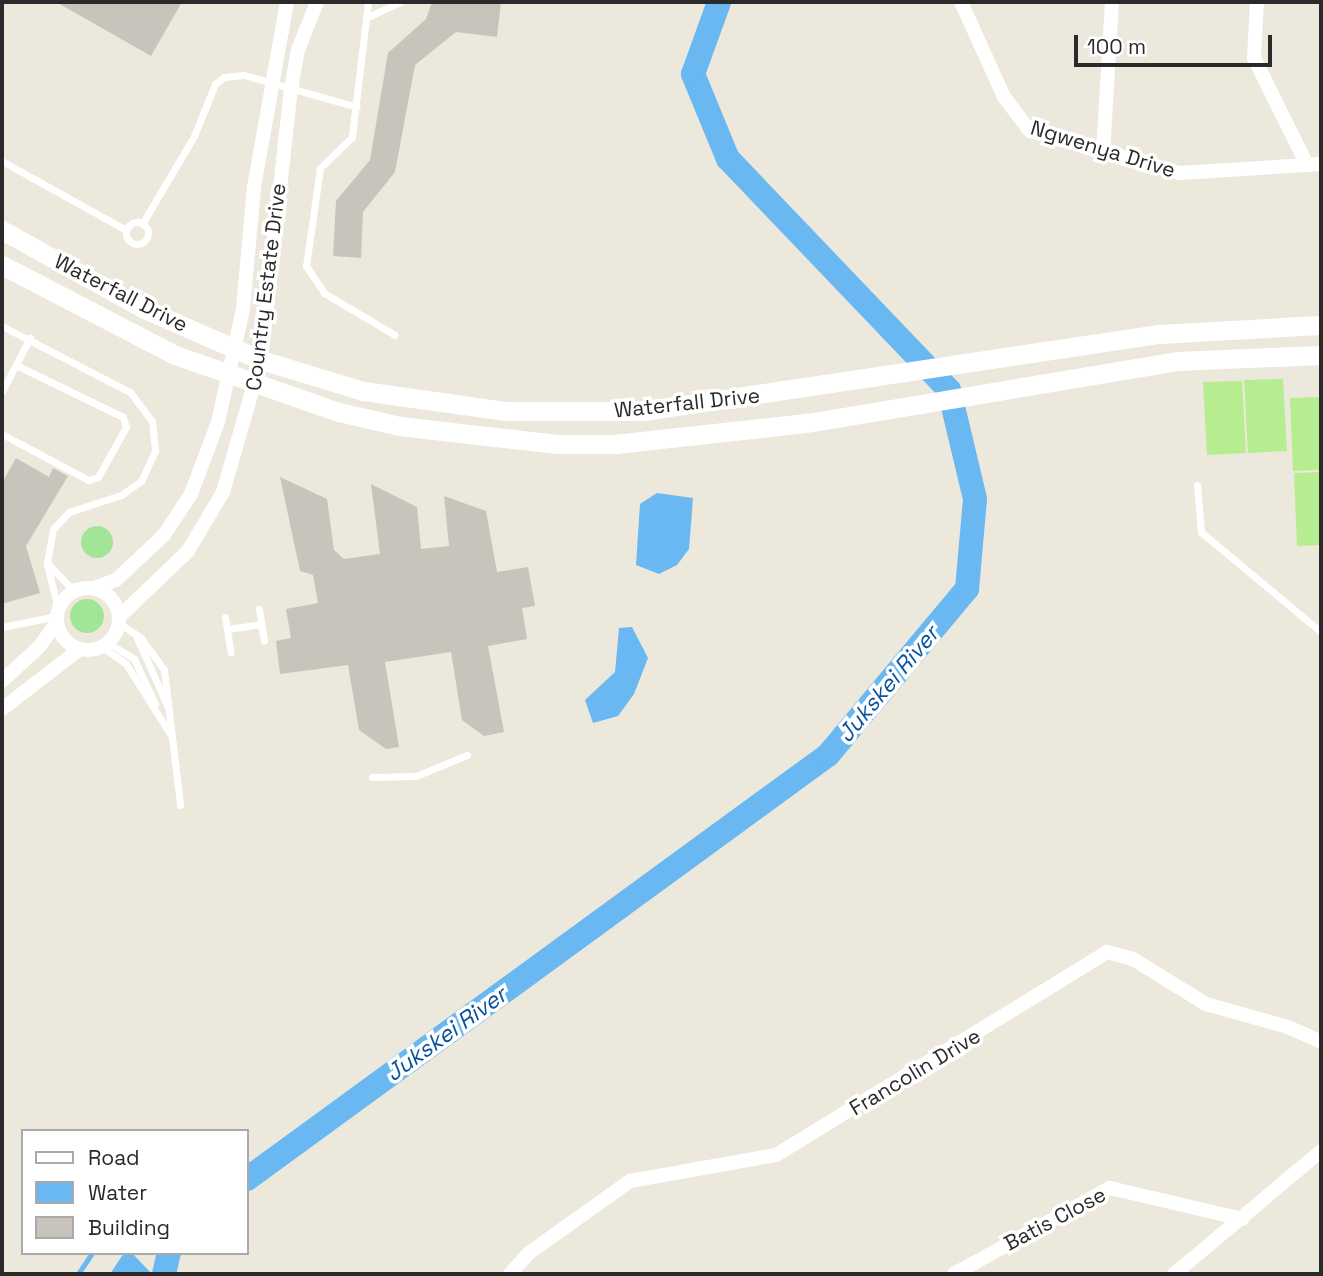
<!DOCTYPE html>
<html>
<head>
<meta charset="utf-8">
<style>
  body { margin:0 }
  #map { position:relative; width:1323px; height:1276px; overflow:hidden; background:#ece8db; font-family:"Space Grotesk",sans-serif }
  div>[style] { position:absolute }
  .green>* { inset:0; background:#a3e596 }
  .round { border-radius:50% }
  .pitch>* { inset:0; background:#b6ed91 }
  .water>* { inset:0; background:#6ab8f2 }
  .stream>* { height:4.5px; margin:-2.25px; padding:0 2.25px; transform-origin:2.25px; border-radius:2.25px; background:#6ab8f2 }
  .river>* { height:24px; margin:-12px; padding:0 12px; transform-origin:12px; border-radius:12px; background:#6ab8f2 }
  .building>* { inset:0; background:#c8c4bb }
  .service>* { height:7px; margin:-3.5px; padding:0 3.5px; transform-origin:3.5px; border-radius:3.5px; background:#fff }
  .service>.ring { margin:-3.5px; padding:0; box-sizing:content-box; background:none; border:7px solid #fff; border-radius:50% }
  .minor>* { height:14px; margin:-7px; padding:0 7px; transform-origin:7px; border-radius:7px; background:#fff }
  .minor>.ring { margin:-7px; padding:0; box-sizing:content-box; background:none; border:14px solid #fff; border-radius:50% }
  .secondary>* { height:19px; margin:-9.5px; padding:0 9.5px; transform-origin:9.5px; border-radius:9.5px; background:#fff }
  span { translate:-50% -50%; white-space:nowrap; text-align:center; line-height:1.15; -webkit-text-stroke:7px #fff; paint-order:stroke }
  .street-label { font-size:21px; color:#2a2a2a }
  .water-label { font-size:23px; color:#09529e; font-style:italic }
  .frame { position:absolute; inset:0; border:4px solid #2a2a2a; pointer-events:none }
  .legend { position:absolute; left:21px; top:1129px; width:228px; height:126px; box-sizing:border-box; background:#fff; border:2px solid #aaa; margin:0; padding:9px 12px; list-style:none; font-size:21px; color:#2a2a2a }
  .legend li { display:flex; align-items:center; gap:14px; height:35px }
  .legend b { width:35px; border:2px solid #aaa }
  .scale { position:absolute; left:1074px; top:35px; width:198px; height:32px; box-sizing:border-box; border:4px solid #2a2a2a; border-top:0; padding-left:9px; font-size:21px; line-height:24px; white-space:nowrap; color:#2a2a2a; -webkit-text-stroke:5px #fff; paint-order:stroke }
</style>
</head>
<body>
<div id="map">
  <div class="green">
    <div class="round" style="left:81px;top:526px;width:32px;height:32px"></div>
    <div class="round" style="left:70px;top:599px;width:34px;height:34px"></div>
  </div>
  <div class="pitch">
    <div style="clip-path:polygon(1283px 379px,1287px 451px,1248px 453px,1244px 380px)"></div>
    <div style="clip-path:polygon(1242px 381px,1246px 453px,1207px 455px,1203px 382px)"></div>
    <div style="clip-path:polygon(1321px 397px,1321px 470px,1293px 471px,1290px 398px)"></div>
    <div style="clip-path:polygon(1321px 472px,1321px 545px,1297px 546px,1294px 473px)"></div>
  </div>
  <div class="water">
    <div style="clip-path:polygon(657px 493px,693px 498px,689px 549px,677px 565px,659px 574px,636px 565px,640px 504px)"></div>
    <div style="clip-path:polygon(632px 627px,648px 658px,634px 694px,618px 716px,593px 723px,585px 700px,615px 672px,619px 628px)"></div>
    <div style="clip-path:polygon(124px 1253px,132px 1253px,152px 1274px,110px 1274px)"></div>
  </div>
  <div class="stream">
    <div style="left:78px;top:1274px;width:25px;rotate:-56deg"></div>
  </div>
  <div class="river">
    <div style="left:247px;top:1179px;width:719px;rotate:-36.12deg"></div>
    <div style="left:828px;top:755px;width:217px;rotate:-50.1deg"></div>
    <div style="left:967px;top:589px;width:90px;rotate:-84.9deg"></div>
    <div style="left:975px;top:499px;width:112px;rotate:-103.4deg"></div>
    <div style="left:949px;top:390px;width:320px;rotate:-133.7deg"></div>
    <div style="left:728px;top:159px;width:92px;rotate:-112.4deg"></div>
    <div style="left:693px;top:74px;width:77px;rotate:-70.1deg"></div>
    <div style="left:164px;top:1274px;width:22px;rotate:-77deg"></div>
  </div>
  <div class="building">
    <div style="clip-path:polygon(56px 2px,182px 2px,151px 56px)"></div>
    <div style="clip-path:polygon(432px 2px,501px 2px,497px 37px,456px 32px,415px 65px,395px 172px,363px 212px,361px 258px,333px 256px,336px 201px,370px 160px,388px 53px,426px 19px)"></div>
    <div style="clip-path:polygon(16px 458px,49px 477px,53px 468px,68px 476px,26px 546px,40px 593px,2px 604px,2px 483px)"></div>
    <div style="clip-path:polygon(280px 477px,327px 499px,334px 550px,344px 559px,380px 554px,371px 484px,417px 507px,421px 549px,449px 546px,444px 496px,486px 511px,497px 572px,528px 567px,535px 606px,522px 608px,527px 639px,488px 646px,504px 732px,484px 736px,462px 720px,451px 652px,385px 662px,399px 747px,386px 749px,359px 730px,348px 665px,280px 674px,276px 641px,291px 638px,286px 609px,318px 603px,313px 575px,300px 571px)"></div>
  </div>
  <div class="service">
    <div style="left:368px;top:2px;width:136px;rotate:96.8deg"></div>
    <div style="left:352px;top:137px;width:45px;rotate:135.9deg"></div>
    <div style="left:320px;top:168px;width:99px;rotate:98.1deg"></div>
    <div style="left:306px;top:266px;width:32px;rotate:56deg"></div>
    <div style="left:324px;top:293px;width:82px;rotate:30.6deg"></div>
    <div style="left:366px;top:18px;width:38px;rotate:-25deg"></div>
    <div style="left:2px;top:161px;width:142px;rotate:29.1deg"></div>
    <div class="ring" style="left:126px;top:222px;width:15px;height:15px"></div>
    <div style="left:142px;top:224px;width:102px;rotate:-59.4deg"></div>
    <div style="left:194px;top:136px;width:56px;rotate:-68deg"></div>
    <div style="left:215px;top:84px;width:11px;rotate:-38deg"></div>
    <div style="left:224px;top:77px;width:20px;rotate:-6deg"></div>
    <div style="left:244px;top:75px;width:117px;rotate:15.8deg"></div>
    <div style="left:2px;top:326px;width:144px;rotate:27.3deg"></div>
    <div style="left:130px;top:392px;width:36px;rotate:53deg"></div>
    <div style="left:152px;top:421px;width:30px;rotate:84deg"></div>
    <div style="left:155px;top:451px;width:33px;rotate:115deg"></div>
    <div style="left:141px;top:481px;width:24px;rotate:145deg"></div>
    <div style="left:121px;top:495px;width:55px;rotate:161.9deg"></div>
    <div style="left:69px;top:512px;width:23px;rotate:133deg"></div>
    <div style="left:53px;top:529px;width:36px;rotate:100deg"></div>
    <div style="left:47px;top:564px;width:46px;rotate:76.3deg"></div>
    <div style="left:2px;top:391px;width:60px;rotate:-62.2deg"></div>
    <div style="left:2px;top:434px;width:98px;rotate:28.1deg"></div>
    <div style="left:88px;top:480px;width:10px;rotate:-17deg"></div>
    <div style="left:98px;top:477px;width:57px;rotate:-60.8deg"></div>
    <div style="left:126px;top:427px;width:10px;rotate:-107deg"></div>
    <div style="left:123px;top:417px;width:119px;rotate:-154.1deg"></div>
    <div style="left:1197px;top:485px;width:47px;rotate:85.1deg"></div>
    <div style="left:1201px;top:532px;width:156px;rotate:39.8deg"></div>
    <div style="left:48px;top:564px;width:30px;rotate:46deg"></div>
    <div style="left:69px;top:586px;width:13px;rotate:9deg"></div>
    <div style="left:259px;top:609px;width:32px;rotate:81deg"></div>
    <div style="left:225px;top:617px;width:36px;rotate:81deg"></div>
    <div style="left:119px;top:623px;width:27px;rotate:34deg"></div>
    <div style="left:141px;top:638px;width:39px;rotate:54deg"></div>
    <div style="left:164px;top:670px;width:136px;rotate:83.2deg"></div>
    <div style="left:2px;top:627px;width:56px;rotate:-11.3deg"></div>
    <div style="left:227px;top:629px;width:34px;rotate:-8deg"></div>
    <div style="left:137px;top:638px;width:76px;rotate:65.8deg"></div>
    <div style="left:107px;top:642px;width:32px;rotate:32deg"></div>
    <div style="left:134px;top:659px;width:50px;rotate:65deg"></div>
    <div style="left:102px;top:647px;width:29px;rotate:35deg"></div>
    <div style="left:126px;top:664px;width:83px;rotate:57.8deg"></div>
    <div style="left:372px;top:777px;width:44px;rotate:-1.3deg"></div>
    <div style="left:416px;top:776px;width:55px;rotate:-22.4deg"></div>
  </div>
  <div class="minor">
    <div style="left:961px;top:2px;width:104px;rotate:65.6deg"></div>
    <div style="left:1004px;top:97px;width:43px;rotate:52.6deg"></div>
    <div style="left:1030px;top:131px;width:155px;rotate:15.7deg"></div>
    <div style="left:1179px;top:173px;width:142px;rotate:-3.6deg"></div>
    <div style="left:1257px;top:2px;width:56px;rotate:93.1deg"></div>
    <div style="left:1254px;top:58px;width:119px;rotate:63.6deg"></div>
    <div style="left:1103px;top:153px;width:151px;rotate:-86.6deg"></div>
    <div style="left:94px;top:588px;width:23px;rotate:-20deg"></div>
    <div style="left:116px;top:580px;width:66px;rotate:-43.2deg"></div>
    <div style="left:164px;top:535px;width:49px;rotate:-56.6deg"></div>
    <div style="left:191px;top:494px;width:77px;rotate:-69.4deg"></div>
    <div style="left:218px;top:422px;width:116px;rotate:-77.5deg"></div>
    <div style="left:243px;top:309px;width:122px;rotate:-84.8deg"></div>
    <div style="left:254px;top:187px;width:188px;rotate:-79.9deg"></div>
    <div class="ring" style="left:57px;top:588px;width:48px;height:48px"></div>
    <div style="left:119px;top:617px;width:95px;rotate:-43.7deg"></div>
    <div style="left:188px;top:551px;width:69px;rotate:-59.3deg"></div>
    <div style="left:223px;top:492px;width:137px;rotate:-73.9deg"></div>
    <div style="left:261px;top:360px;width:273px;rotate:-83.7deg"></div>
    <div style="left:291px;top:89px;width:40px;rotate:-80deg"></div>
    <div style="left:298px;top:50px;width:52px;rotate:-68.4deg"></div>
    <div style="left:2px;top:681px;width:50px;rotate:-42.6deg"></div>
    <div style="left:39px;top:647px;width:31px;rotate:-54deg"></div>
    <div style="left:2px;top:709px;width:98px;rotate:-37.6deg"></div>
    <div style="left:510px;top:1274px;width:28px;rotate:-48deg"></div>
    <div style="left:529px;top:1253px;width:124px;rotate:-35.5deg"></div>
    <div style="left:630px;top:1181px;width:148px;rotate:-10.1deg"></div>
    <div style="left:776px;top:1155px;width:388px;rotate:-31.5deg"></div>
    <div style="left:1107px;top:952px;width:27px;rotate:15deg"></div>
    <div style="left:1133px;top:959px;width:86px;rotate:31.7deg"></div>
    <div style="left:1206px;top:1004px;width:85px;rotate:15.7deg"></div>
    <div style="left:1288px;top:1027px;width:36px;rotate:24deg"></div>
    <div style="left:954px;top:1274px;width:178px;rotate:-28.9deg"></div>
    <div style="left:1110px;top:1188px;width:136px;rotate:13.2deg"></div>
    <div style="left:1174px;top:1274px;width:192px;rotate:-39.9deg"></div>
  </div>
  <div class="secondary">
    <div style="left:2px;top:230px;width:160px;rotate:29.1deg"></div>
    <div style="left:142px;top:308px;width:130px;rotate:23.6deg"></div>
    <div style="left:261px;top:360px;width:107px;rotate:16.9deg"></div>
    <div style="left:363px;top:391px;width:143px;rotate:8deg"></div>
    <div style="left:505px;top:411px;width:138px"></div>
    <div style="left:643px;top:411px;width:522px;rotate:-8.49deg"></div>
    <div style="left:1159px;top:334px;width:162px;rotate:-3.2deg"></div>
    <div style="left:2px;top:265px;width:195px;rotate:27.5deg"></div>
    <div style="left:175px;top:355px;width:174px;rotate:19.2deg"></div>
    <div style="left:339px;top:412px;width:62px;rotate:13.1deg"></div>
    <div style="left:399px;top:426px;width:159px;rotate:6.5deg"></div>
    <div style="left:557px;top:444px;width:58px"></div>
    <div style="left:615px;top:444px;width:199px;rotate:-6.3deg"></div>
    <div style="left:813px;top:422px;width:369px;rotate:-9.5deg"></div>
    <div style="left:1177px;top:361px;width:144px;rotate:-2.4deg"></div>
  </div>
  <div class="street-label">
    <span style="left:1103px;top:149px;rotate:17deg">Ngwenya Drive</span>
    <span style="left:266px;top:287px;rotate:-83deg">Country Estate Drive</span>
    <span style="left:121px;top:293px;rotate:27deg">Waterfall Drive</span>
    <span style="left:687px;top:403px;rotate:-6deg">Waterfall Drive</span>
    <span style="left:915px;top:1072px;rotate:-31deg">Francolin Drive</span>
    <span style="left:1055px;top:1219px;rotate:-28deg">Batis Close</span>
  </div>
  <div class="water-label">
    <span style="left:888px;top:684px;rotate:-50deg">Jukskei River</span>
    <span style="left:446px;top:1034px;rotate:-36deg">Jukskei River</span>
  </div>
  <div class="frame"></div>
  <ul class="legend">
  <li><b style="height:9px;background:#fff"></b>Road</li>
  <li><b style="height:19px;background:#6ab8f2"></b>Water</li>
  <li><b style="height:19px;background:#c8c4bb"></b>Building</li>
  </ul>
  <div class="scale">100 m</div>
</div>
</body>
</html>
